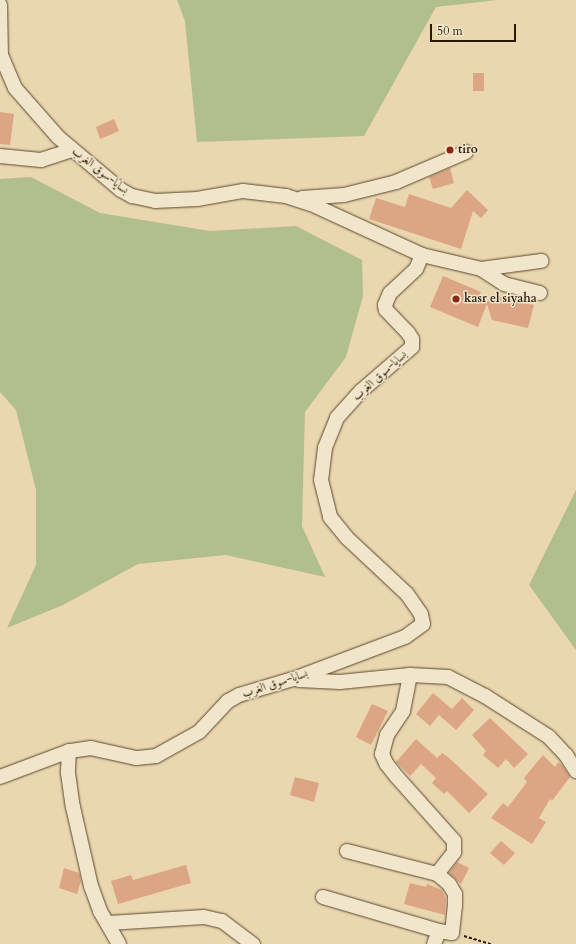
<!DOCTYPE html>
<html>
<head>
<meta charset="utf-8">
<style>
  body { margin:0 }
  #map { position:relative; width:576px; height:944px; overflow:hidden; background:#ead7af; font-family:Cardo,Amiri,serif }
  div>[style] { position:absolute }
  .green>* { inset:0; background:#b1bf8f }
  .building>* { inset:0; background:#dca583 }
  .path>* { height:2px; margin-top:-1px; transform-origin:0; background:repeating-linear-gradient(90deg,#291903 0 3px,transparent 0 5px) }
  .roads { filter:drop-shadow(0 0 1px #59482e) drop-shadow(0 0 1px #59482e) }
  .minor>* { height:14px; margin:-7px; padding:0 7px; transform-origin:7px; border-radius:7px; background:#f1e5cb }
  .dots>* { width:11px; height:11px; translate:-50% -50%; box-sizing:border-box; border:2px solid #f1e5cb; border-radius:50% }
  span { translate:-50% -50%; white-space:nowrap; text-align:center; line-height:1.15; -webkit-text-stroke:3px #f1e5cb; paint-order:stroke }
  .poi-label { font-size:12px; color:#291903; font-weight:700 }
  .left { translate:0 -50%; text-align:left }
  .street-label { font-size:12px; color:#291903 }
  .scale { position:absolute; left:430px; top:24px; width:86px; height:18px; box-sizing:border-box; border:2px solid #291903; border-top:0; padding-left:5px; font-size:12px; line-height:14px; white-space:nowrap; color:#291903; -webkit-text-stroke:3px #f1e5cb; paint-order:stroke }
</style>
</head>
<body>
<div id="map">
  <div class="green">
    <div style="clip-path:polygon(177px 0,497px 0,436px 7px,364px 136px,197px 142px,185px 21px)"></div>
    <div style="clip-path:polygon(31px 177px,100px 213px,210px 231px,296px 226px,362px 260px,363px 296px,346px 357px,305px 412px,302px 526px,325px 577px,226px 555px,138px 564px,63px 605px,7px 628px,36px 565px,36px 490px,16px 410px,0 392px,0 179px)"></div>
    <div style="clip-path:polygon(576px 490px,576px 650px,529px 585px)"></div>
  </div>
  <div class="building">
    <div style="clip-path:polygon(473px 73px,484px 73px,484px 91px,473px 91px)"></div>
    <div style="clip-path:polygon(0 112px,14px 114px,10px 145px,0 144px)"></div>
    <div style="clip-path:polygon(114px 119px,119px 131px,100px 139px,96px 127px)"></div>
    <div style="clip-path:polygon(450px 168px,454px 183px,433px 189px,429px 177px)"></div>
    <div style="clip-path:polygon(467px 190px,488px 210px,481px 218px,473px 211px,461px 249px,369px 219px,376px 198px,405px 207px,409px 194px,451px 208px)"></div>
    <div style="clip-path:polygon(443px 276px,481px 292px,476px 304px,501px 297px,534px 305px,528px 328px,492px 320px,487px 304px,478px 327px,430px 307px)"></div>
    <div style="clip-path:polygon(433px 693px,452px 709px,462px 698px,474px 710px,456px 730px,439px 715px,430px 726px,416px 714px)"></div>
    <div style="clip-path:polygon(372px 704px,388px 711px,371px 745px,356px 737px)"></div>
    <div style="clip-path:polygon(490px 718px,528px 754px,514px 768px,506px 759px,498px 768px,483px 755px,486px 751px,472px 735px)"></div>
    <div style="clip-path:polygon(416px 739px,437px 758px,442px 753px,448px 757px,488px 794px,469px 813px,447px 791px,444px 794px,432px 783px,436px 778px,421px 764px,410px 776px,396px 762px)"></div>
    <div style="clip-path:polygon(543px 755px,555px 767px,558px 762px,562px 765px,570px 777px,552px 801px,550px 799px,539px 818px,546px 822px,532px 844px,491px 818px,503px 803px,508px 807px,527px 782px,524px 778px)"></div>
    <div style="clip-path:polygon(295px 777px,319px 783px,314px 802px,290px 795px)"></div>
    <div style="clip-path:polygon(501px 841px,515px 853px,504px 865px,490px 853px)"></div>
    <div style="clip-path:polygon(457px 862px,469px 868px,461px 884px,449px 873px)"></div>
    <div style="clip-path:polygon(186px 865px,191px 883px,118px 904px,111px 881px,131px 875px,133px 880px)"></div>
    <div style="clip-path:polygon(64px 868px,79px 873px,81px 881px,77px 894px,59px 888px)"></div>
    <div style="clip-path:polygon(410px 883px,426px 887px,427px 884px,442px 890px,446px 899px,445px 915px,404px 904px)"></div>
  </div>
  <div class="path">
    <div style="left:464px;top:936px;width:28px;rotate:17deg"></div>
  </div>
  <div class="roads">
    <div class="minor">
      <div style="left:0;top:5px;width:50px;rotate:88.9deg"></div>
      <div style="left:1px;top:55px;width:36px;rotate:67deg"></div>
      <div style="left:15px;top:88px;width:65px;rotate:48.7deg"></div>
      <div style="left:58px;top:137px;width:82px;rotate:40.1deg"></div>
      <div style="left:121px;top:190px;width:13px;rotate:29deg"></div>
      <div style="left:132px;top:196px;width:24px;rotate:12deg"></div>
      <div style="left:155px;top:201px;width:42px;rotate:-2.7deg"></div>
      <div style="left:197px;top:199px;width:47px;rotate:-9.9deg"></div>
      <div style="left:243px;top:191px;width:43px;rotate:6.6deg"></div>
      <div style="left:286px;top:196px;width:26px;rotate:18deg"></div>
      <div style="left:311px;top:204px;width:122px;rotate:24.7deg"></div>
      <div style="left:422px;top:255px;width:15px;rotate:113deg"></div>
      <div style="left:416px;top:269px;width:35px;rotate:137deg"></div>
      <div style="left:390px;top:293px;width:13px;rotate:113deg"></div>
      <div style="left:385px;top:305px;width:5px;rotate:79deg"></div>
      <div style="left:386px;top:310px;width:32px;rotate:46deg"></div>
      <div style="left:408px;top:333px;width:7px;rotate:56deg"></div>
      <div style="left:412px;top:339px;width:8px;rotate:90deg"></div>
      <div style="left:412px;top:347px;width:67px;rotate:139.2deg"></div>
      <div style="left:361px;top:391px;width:36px;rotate:132deg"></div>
      <div style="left:337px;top:418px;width:32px;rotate:112deg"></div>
      <div style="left:325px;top:448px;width:32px;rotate:97deg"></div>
      <div style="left:321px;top:480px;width:38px;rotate:76deg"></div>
      <div style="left:330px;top:517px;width:26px;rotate:51deg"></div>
      <div style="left:346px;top:537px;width:83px;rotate:43.1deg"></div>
      <div style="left:407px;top:594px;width:24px;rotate:55deg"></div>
      <div style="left:421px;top:614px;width:10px;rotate:79deg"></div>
      <div style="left:423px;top:624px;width:22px;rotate:144deg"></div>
      <div style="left:405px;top:637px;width:120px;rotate:159.4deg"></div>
      <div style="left:293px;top:679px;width:56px;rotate:163.5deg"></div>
      <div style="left:239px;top:695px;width:13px;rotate:151deg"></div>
      <div style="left:228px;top:701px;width:42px;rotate:133.1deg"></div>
      <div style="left:199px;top:732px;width:49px;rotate:150.8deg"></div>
      <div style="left:156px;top:756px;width:20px;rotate:174deg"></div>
      <div style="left:136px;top:758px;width:46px;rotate:-167.5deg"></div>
      <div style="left:91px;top:748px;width:22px;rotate:172deg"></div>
      <div style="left:69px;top:751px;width:22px;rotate:93deg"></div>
      <div style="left:68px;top:773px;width:34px;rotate:82deg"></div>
      <div style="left:73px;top:807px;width:81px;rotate:77.2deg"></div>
      <div style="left:91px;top:886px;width:27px;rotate:70deg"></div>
      <div style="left:100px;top:911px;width:38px;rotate:60deg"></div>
      <div style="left:0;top:156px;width:41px;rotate:5.6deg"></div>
      <div style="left:41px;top:160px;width:33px;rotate:-18deg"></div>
      <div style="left:302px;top:198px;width:42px;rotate:-4.1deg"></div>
      <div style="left:344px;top:195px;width:54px;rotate:-14deg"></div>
      <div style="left:396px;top:182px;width:76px;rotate:-23.2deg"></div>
      <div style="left:422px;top:255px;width:61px;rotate:13.3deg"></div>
      <div style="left:481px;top:269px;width:61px;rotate:-7.6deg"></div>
      <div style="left:481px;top:269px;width:27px;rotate:33deg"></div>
      <div style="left:504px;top:284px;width:37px;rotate:14deg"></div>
      <div style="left:299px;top:680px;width:41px;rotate:2.8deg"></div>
      <div style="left:340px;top:682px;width:70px;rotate:-5.7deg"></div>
      <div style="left:410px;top:675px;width:38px;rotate:3deg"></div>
      <div style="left:448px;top:677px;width:42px;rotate:27.2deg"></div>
      <div style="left:485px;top:696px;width:76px;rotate:32.6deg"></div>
      <div style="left:549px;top:737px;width:25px;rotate:47deg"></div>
      <div style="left:566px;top:755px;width:19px;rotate:58deg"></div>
      <div style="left:0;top:777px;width:74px;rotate:-20.6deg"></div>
      <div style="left:347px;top:851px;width:93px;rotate:14.3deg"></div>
      <div style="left:437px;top:874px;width:28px;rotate:-52deg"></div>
      <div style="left:454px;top:852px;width:11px;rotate:-90deg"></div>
      <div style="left:454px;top:841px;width:87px;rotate:-131.7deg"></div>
      <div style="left:396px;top:776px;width:16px;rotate:-128deg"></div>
      <div style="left:386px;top:763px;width:10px;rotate:-114deg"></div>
      <div style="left:382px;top:754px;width:20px;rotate:-75deg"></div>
      <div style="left:387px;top:735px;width:29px;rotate:-56deg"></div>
      <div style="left:403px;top:711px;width:37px;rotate:-79deg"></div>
      <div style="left:323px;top:897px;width:121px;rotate:16.3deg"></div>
      <div style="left:109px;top:923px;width:95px;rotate:-3.6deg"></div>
      <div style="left:204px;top:917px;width:18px;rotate:13deg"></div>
      <div style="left:222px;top:921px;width:39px;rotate:37deg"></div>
      <div style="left:434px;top:944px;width:14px;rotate:-69deg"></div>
      <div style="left:439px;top:931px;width:13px;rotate:9deg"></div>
      <div style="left:452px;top:933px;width:27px;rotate:-84deg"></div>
      <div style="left:455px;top:906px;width:12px;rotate:-90deg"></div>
      <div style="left:455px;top:894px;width:12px;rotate:-121deg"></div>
      <div style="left:449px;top:884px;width:16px;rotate:-140deg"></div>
    </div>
  </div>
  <div class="dots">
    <div style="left:450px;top:150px;background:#8f2418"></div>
    <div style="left:456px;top:299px;background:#8f2418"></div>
  </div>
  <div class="poi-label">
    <span class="left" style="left:458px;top:150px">tiro</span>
    <span class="left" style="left:464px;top:299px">kasr el siyaha</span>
  </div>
  <div class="street-label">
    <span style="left:100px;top:171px;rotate:38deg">بسايا-سوق الغرب</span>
    <span style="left:380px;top:376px;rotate:-42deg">بسايا-سوق الغرب</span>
    <span style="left:275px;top:684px;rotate:-18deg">بسايا-سوق الغرب</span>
  </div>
  <div class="scale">50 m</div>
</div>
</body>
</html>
